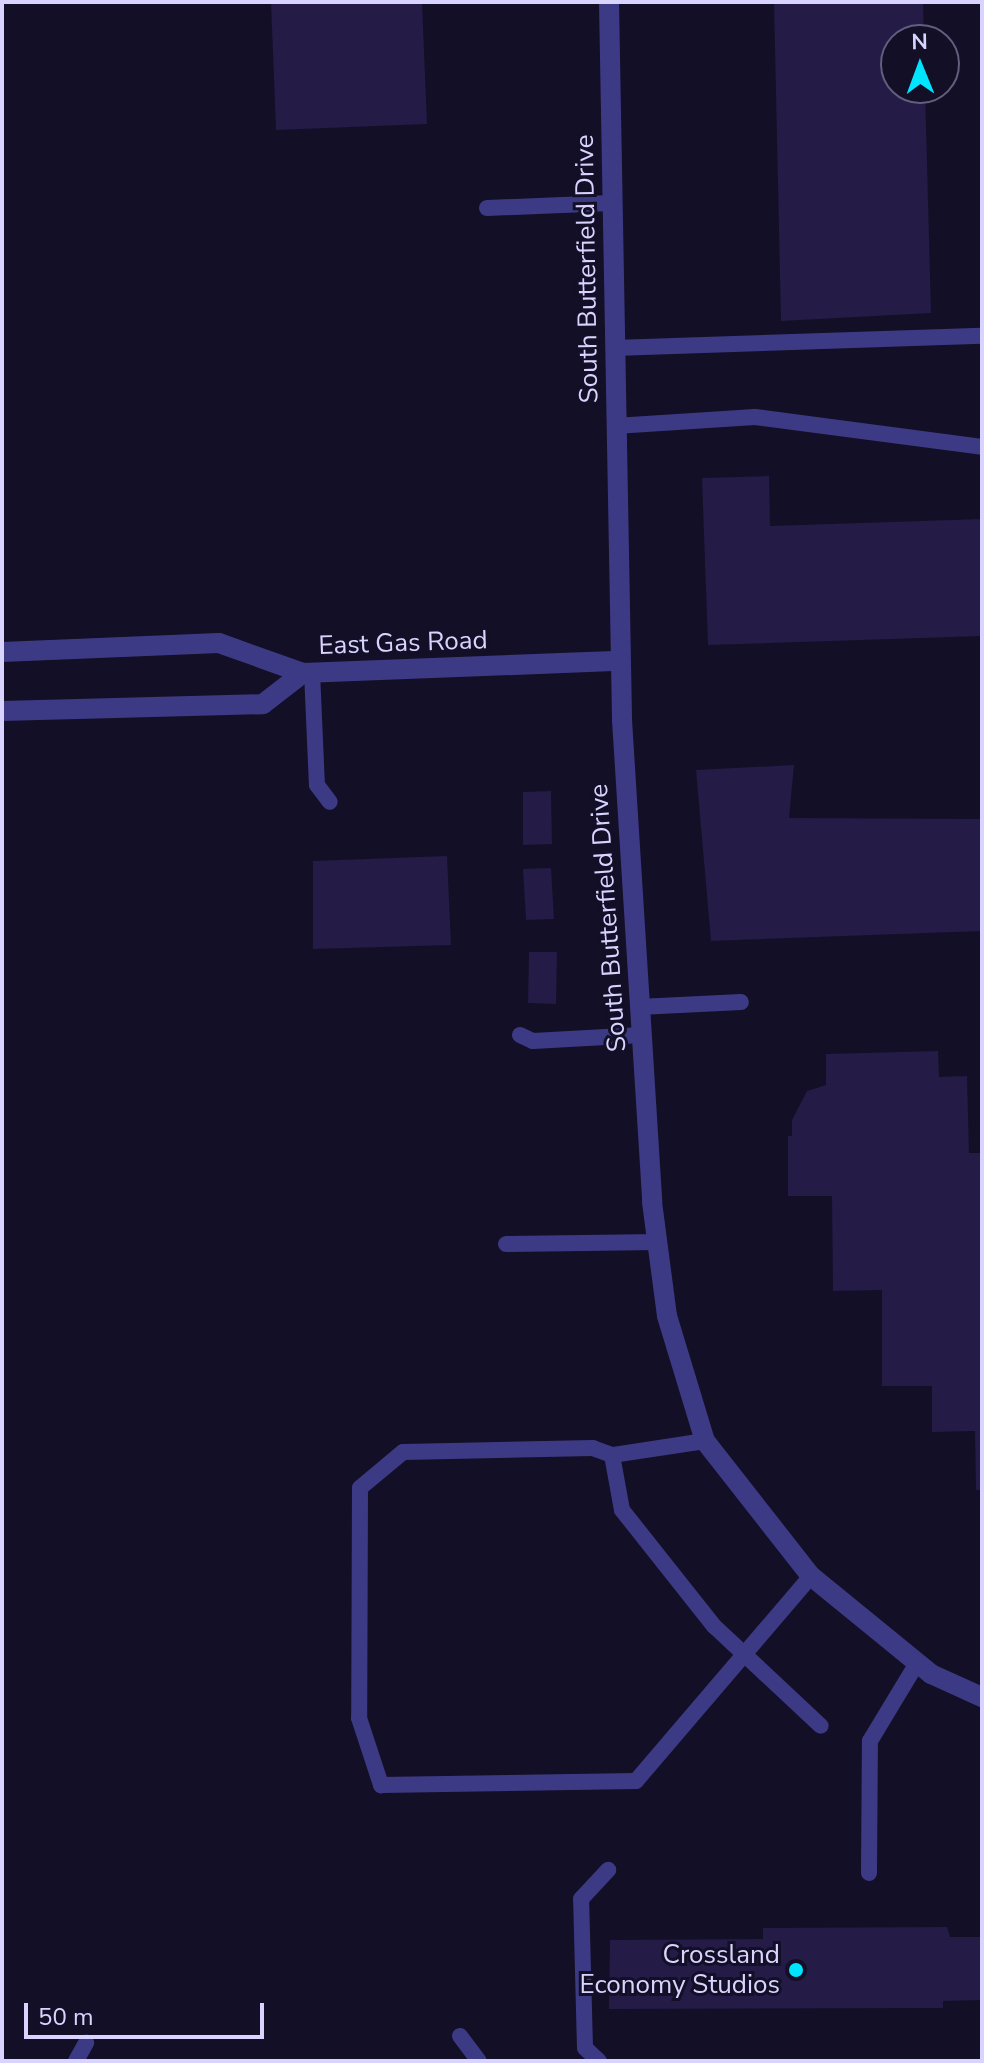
<!DOCTYPE html>
<html>
<head>
<meta charset="utf-8">
<style>
  body { margin:0 }
  #map { position:relative; width:984px; height:2063px; overflow:hidden; background:#130f26; font-family:"Nunito Sans",sans-serif }
  div>[style] { position:absolute }
  .building>* { inset:0; background:#241b47 }
  .lane>* { height:16px; margin:-8px; padding:0 8px; transform-origin:8px; border-radius:8px; background:#3d3a85 }
  .street>* { height:20px; margin:-10px; padding:0 10px; transform-origin:10px; border-radius:10px; background:#3d3a85 }
  .dots>* { width:22px; height:22px; translate:-50% -50%; box-sizing:border-box; border:4px solid #130f26; border-radius:50% }
  span { translate:-50% -50%; white-space:nowrap; text-align:center; line-height:1.15; -webkit-text-stroke:6px #130f26; paint-order:stroke }
  .street-label { font-size:26px; color:#d9d4ff }
  .poi-label { font-size:26px; color:#d9d4ff }
  .right { translate:-100% -50%; text-align:right }
  .frame { position:absolute; inset:0; border:4px solid #d9d4ff; pointer-events:none }
  .north { position:absolute; left:880px; top:24px; width:80px; height:80px; box-sizing:border-box; background:#130f26; border:2px solid #625e7d; border-radius:50%; rotate:359deg; font-size:22px; font-weight:700; line-height:32px; text-align:center; color:#d9d4ff }
  .north::after { content:''; display:block; margin:auto; width:28px; height:36px; background:#00e5ff; clip-path:polygon(50% 0,100% 100%,50% 72%,0 100%) }
  .scale { position:absolute; left:24px; top:2003px; width:240px; height:36px; box-sizing:border-box; border:4px solid #d9d4ff; border-top:0; padding-left:10px; font-size:24px; line-height:28px; white-space:nowrap; color:#d9d4ff; -webkit-text-stroke:6px #130f26; paint-order:stroke }
</style>
</head>
<body>
<div id="map">
  <div class="building">
    <div style="clip-path:polygon(271px 2px,422px 2px,427px 124px,276px 130px)"></div>
    <div style="clip-path:polygon(774px 2px,923px 2px,924px 40px,896px 40px,896px 88px,925px 88px,931px 313px,781px 321px)"></div>
    <div style="clip-path:polygon(769px 476px,770px 526px,982px 519px,982px 636px,708px 645px,702px 478px)"></div>
    <div style="clip-path:polygon(794px 765px,789px 818px,982px 819px,982px 931px,711px 941px,696px 770px)"></div>
    <div style="clip-path:polygon(551px 791px,552px 844px,523px 845px,523px 792px)"></div>
    <div style="clip-path:polygon(447px 856px,451px 945px,313px 949px,313px 861px)"></div>
    <div style="clip-path:polygon(551px 868px,554px 919px,526px 920px,523px 869px)"></div>
    <div style="clip-path:polygon(529px 952px,557px 952px,556px 1004px,528px 1003px)"></div>
    <div style="clip-path:polygon(938px 1051px,939px 1077px,967px 1076px,969px 1153px,982px 1153px,982px 1490px,976px 1490px,975px 1431px,932px 1432px,932px 1386px,882px 1386px,882px 1290px,833px 1291px,832px 1196px,788px 1196px,788px 1136px,792px 1136px,792px 1120px,807px 1091px,826px 1085px,826px 1054px)"></div>
    <div style="clip-path:polygon(947px 1927px,950px 1937px,982px 1937px,982px 2000px,943px 2001px,943px 2008px,609px 2009px,610px 1940px,763px 1939px,763px 1928px)"></div>
  </div>
  <div class="lane">
    <div style="left:487px;top:208px;width:124px;rotate:-2.3deg"></div>
    <div style="left:614px;top:348px;width:368px;rotate:-1.9deg"></div>
    <div style="left:615px;top:426px;width:140px;rotate:-3.7deg"></div>
    <div style="left:755px;top:417px;width:229px;rotate:7.5deg"></div>
    <div style="left:312px;top:672px;width:113px;rotate:87.5deg"></div>
    <div style="left:317px;top:785px;width:21px;rotate:53deg"></div>
    <div style="left:639px;top:1007px;width:102px;rotate:-2.8deg"></div>
    <div style="left:520px;top:1035px;width:14px;rotate:25deg"></div>
    <div style="left:533px;top:1041px;width:109px;rotate:-3.2deg"></div>
    <div style="left:506px;top:1244px;width:152px;rotate:-0.8deg"></div>
    <div style="left:705px;top:1441px;width:94px;rotate:171.4deg"></div>
    <div style="left:612px;top:1455px;width:56px;rotate:79.7deg"></div>
    <div style="left:622px;top:1510px;width:148px;rotate:51.6deg"></div>
    <div style="left:714px;top:1626px;width:146px;rotate:43.1deg"></div>
    <div style="left:612px;top:1455px;width:20px;rotate:-160deg"></div>
    <div style="left:593px;top:1448px;width:190px;rotate:178.8deg"></div>
    <div style="left:403px;top:1452px;width:56px;rotate:140.1deg"></div>
    <div style="left:360px;top:1488px;width:230px;rotate:90.2deg"></div>
    <div style="left:359px;top:1718px;width:71px;rotate:71.8deg"></div>
    <div style="left:381px;top:1785px;width:255px;rotate:-0.9deg"></div>
    <div style="left:636px;top:1781px;width:270px;rotate:-49.5deg"></div>
    <div style="left:869px;top:1873px;width:132px;rotate:-89.6deg"></div>
    <div style="left:870px;top:1741px;width:91px;rotate:-58.9deg"></div>
    <div style="left:460px;top:2036px;width:31px;rotate:53deg"></div>
    <div style="left:76px;top:2061px;width:21px;rotate:-61deg"></div>
    <div style="left:599px;top:2061px;width:19px;rotate:-137deg"></div>
    <div style="left:585px;top:2048px;width:149px;rotate:-91.5deg"></div>
    <div style="left:581px;top:1899px;width:40px;rotate:-47deg"></div>
  </div>
  <div class="street">
    <div style="left:609px;top:2px;width:718px;rotate:88.96deg"></div>
    <div style="left:622px;top:720px;width:483px;rotate:86.4deg"></div>
    <div style="left:652px;top:1202px;width:115px;rotate:82.5deg"></div>
    <div style="left:667px;top:1316px;width:131px;rotate:73.1deg"></div>
    <div style="left:705px;top:1441px;width:172px;rotate:51.9deg"></div>
    <div style="left:811px;top:1576px;width:155px;rotate:39.2deg"></div>
    <div style="left:931px;top:1674px;width:56px;rotate:24.3deg"></div>
    <div style="left:2px;top:652px;width:217px;rotate:-2.4deg"></div>
    <div style="left:219px;top:643px;width:89px;rotate:19.7deg"></div>
    <div style="left:303px;top:673px;width:317px;rotate:-2.2deg"></div>
    <div style="left:2px;top:711px;width:261px;rotate:-1.5deg"></div>
    <div style="left:263px;top:704px;width:51px;rotate:-37.8deg"></div>
  </div>
  <div class="dots">
    <div style="left:796px;top:1970px;background:#00e5ff"></div>
  </div>
  <div class="street-label">
    <span style="left:587px;top:269px;rotate:-91deg">South Butterfield Drive</span>
    <span style="left:403px;top:643px;rotate:-2deg">East Gas Road</span>
    <span style="left:608px;top:918px;rotate:-94deg">South Butterfield Drive</span>
  </div>
  <div class="poi-label">
    <span class="right" style="left:780px;top:1970px">Crossland<br>Economy Studios</span>
  </div>
  <div class="frame"></div>
  <div class="north">N</div>
  <div class="scale">50 m</div>
</div>
</body>
</html>
